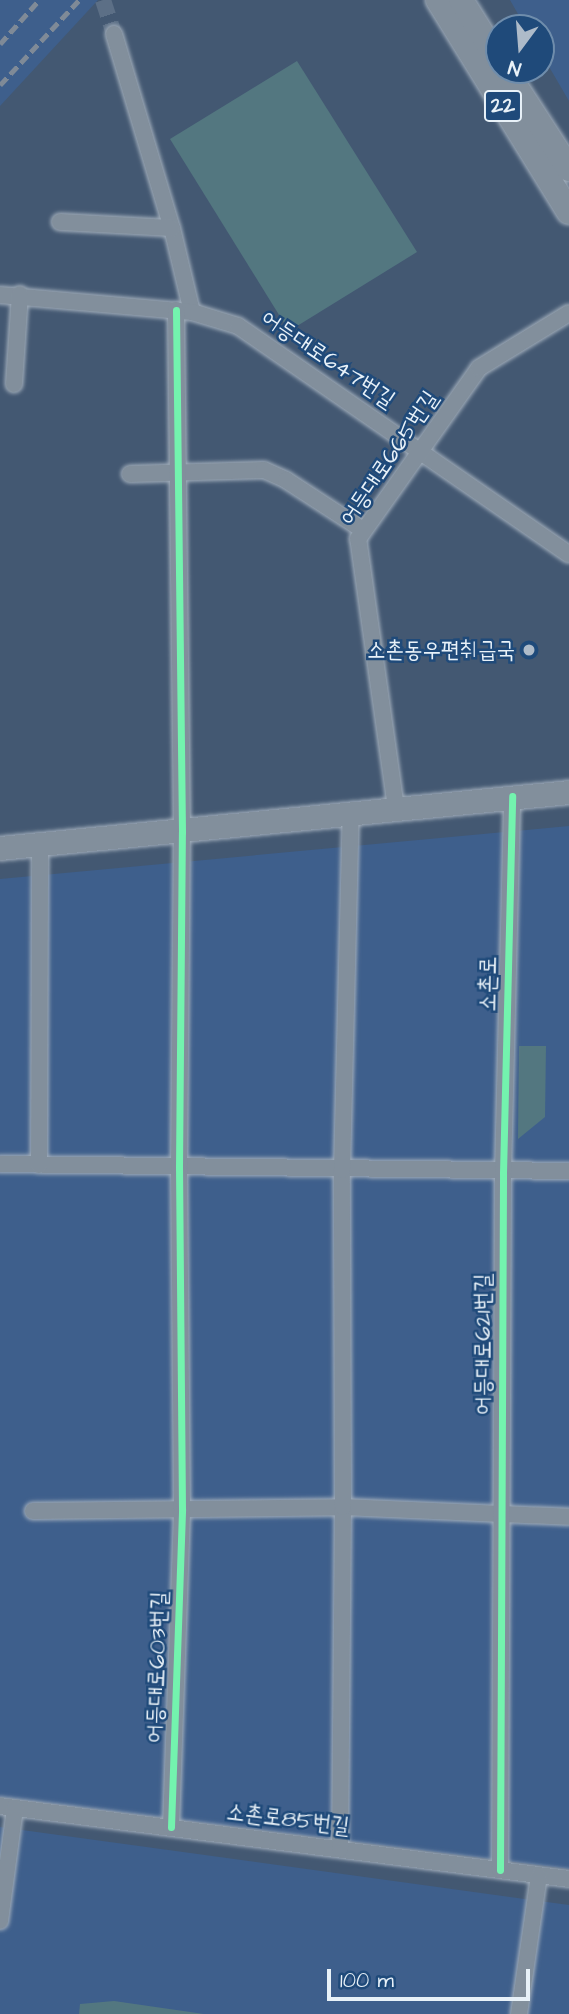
<!DOCTYPE html>
<html>
<head>
<meta charset="utf-8">
<style>
  body { margin:0 }
  #map { position:relative; width:569px; height:2014px; overflow:hidden; background:#435872; font-family:"Architects Daughter","Poor Story",sans-serif }
  div>[style] { position:absolute }
  .built>* { inset:0; background:#3e5f8c }
  .green>* { inset:0; background:#537780 }
  .street-tunnel>* { height:16px; margin-top:-8px; transform-origin:0; background:repeating-linear-gradient(90deg,#5c6f86 0 16px,transparent 0 24px) }
  .roads { filter:drop-shadow(0 0 2px #a0acb9) drop-shadow(0 0 2px #a0acb9) }
  .street>* { height:16px; margin:-8px; padding:0 8px; transform-origin:8px; border-radius:8px; background:#828f9c }
  .secondary>* { height:23px; margin:-11.5px; padding:0 11.5px; transform-origin:11.5px; border-radius:11.5px; background:#828f9c }
  .primary>* { height:24px; margin:-12px; padding:0 12px; transform-origin:12px; border-radius:12px; background:#828f9c }
  .rail>* { height:4.5px; margin-top:-2.25px; transform-origin:0; background:repeating-linear-gradient(90deg,#7f8a97 0 10px,transparent 0 15px) }
  .cycleway>* { height:7px; margin:-3.5px; padding:0 3.5px; transform-origin:3.5px; border-radius:3.5px; background:#73f3ae }
  .dots>* { width:19px; height:19px; translate:-50% -50%; box-sizing:border-box; border:4px solid #1f4a7a; border-radius:50% }
  span { translate:-50% -50%; white-space:nowrap; text-align:center; line-height:1.15; -webkit-text-stroke:5px #1f4a7a; paint-order:stroke }
  .shield-label span { padding:2px 5px; background:#1f4a7a; border:2px solid; border-radius:5px; -webkit-text-stroke-width:0 }
  .shield-label { font-size:21px; color:#e8f1f8; font-weight:700 }
  .street-label { font-size:23px; color:#e8f1f8 }
  .poi-label { font-size:23px; color:#e8f1f8 }
  .right { translate:-100% -50%; text-align:right }
  .north { position:absolute; left:485px; top:14px; width:70px; height:70px; box-sizing:border-box; background:#1f4a7a; border:2px solid #6f8dac; border-radius:50%; rotate:196deg; font-size:19px; font-weight:700; line-height:28px; text-align:center; color:#e8f1f8 }
  .north::after { content:''; display:block; margin:auto; width:24px; height:32px; background:#aebbc9; clip-path:polygon(50% 0,100% 100%,50% 72%,0 100%) }
  .scale { position:absolute; left:327px; top:1969px; width:203px; height:32px; box-sizing:border-box; border:4px solid #e8f1f8; border-top:0; padding-left:9px; font-size:21px; line-height:24px; white-space:nowrap; color:#e8f1f8; -webkit-text-stroke:5px #1f4a7a; paint-order:stroke }
</style>
</head>
<body>
<div id="map">
  <div class="built">
    <div style="clip-path:polygon(0 0,98px 0,0 106px)"></div>
    <div style="clip-path:polygon(510px 0,569px 0,569px 101px,541px 53px,541px 28px,526px 28px)"></div>
    <div style="clip-path:polygon(569px 826px,569px 1869px,0 1797px,0 879px)"></div>
    <div style="clip-path:polygon(0 1827px,569px 1905px,569px 2014px,0 2014px)"></div>
  </div>
  <div class="green">
    <div style="clip-path:polygon(297px 61px,417px 252px,289px 331px,170px 139px)"></div>
    <div style="clip-path:polygon(519px 1046px,546px 1046px,545px 1117px,518px 1139px)"></div>
    <div style="clip-path:polygon(114px 2001px,204px 2014px,79px 2014px,80px 2004px)"></div>
  </div>
  <div class="street-tunnel">
    <div style="left:103px;top:0;width:36px;rotate:72deg"></div>
  </div>
  <div class="roads">
    <div class="street">
      <div style="left:114px;top:34px;width:202px;rotate:73.4deg"></div>
      <div style="left:172px;top:228px;width:86px;rotate:76.6deg"></div>
      <div style="left:60px;top:222px;width:112px;rotate:3.1deg"></div>
      <div style="left:0;top:295px;width:193px;rotate:5.1deg"></div>
      <div style="left:192px;top:312px;width:48px;rotate:16.9deg"></div>
      <div style="left:238px;top:326px;width:402px;rotate:34.6deg"></div>
      <div style="left:14px;top:384px;width:90px;rotate:-86.2deg"></div>
      <div style="left:130px;top:474px;width:134px;rotate:-1.7deg"></div>
      <div style="left:264px;top:470px;width:24px;rotate:24deg"></div>
      <div style="left:286px;top:480px;width:92px;rotate:33deg"></div>
      <div style="left:396px;top:808px;width:272px;rotate:-98deg"></div>
      <div style="left:358px;top:539px;width:209px;rotate:-54.7deg"></div>
      <div style="left:479px;top:368px;width:105px;rotate:-31.4deg"></div>
      <div style="left:0;top:1164px;width:569px;rotate:0.7deg"></div>
      <div style="left:39px;top:1165px;width:322px;rotate:-89.8deg"></div>
      <div style="left:33px;top:1511px;width:310px;rotate:-0.7deg"></div>
      <div style="left:343px;top:1507px;width:226px;rotate:2.5deg"></div>
      <div style="left:0;top:1806px;width:574px;rotate:7.31deg"></div>
      <div style="left:171px;top:1827px;width:318px;rotate:-88deg"></div>
      <div style="left:182px;top:1509px;width:342px;rotate:-90.5deg"></div>
      <div style="left:179px;top:1167px;width:335px;rotate:-89.5deg"></div>
      <div style="left:182px;top:832px;width:522px;rotate:-90.66deg"></div>
      <div style="left:340px;top:1849px;width:342px;rotate:-89.5deg"></div>
      <div style="left:343px;top:1507px;width:337px;rotate:-90.2deg"></div>
      <div style="left:342px;top:1170px;width:356px;rotate:-88.6deg"></div>
      <div style="left:500px;top:1870px;width:697px;rotate:-89.75deg"></div>
      <div style="left:503px;top:1173px;width:377px;rotate:-88.6deg"></div>
      <div style="left:0;top:1921px;width:114px;rotate:-82.4deg"></div>
      <div style="left:519px;top:2014px;width:139px;rotate:-81.8deg"></div>
    </div>
    <div class="secondary">
      <div style="left:0;top:848px;width:572px;rotate:-5.62deg"></div>
    </div>
    <div class="primary">
      <div style="left:438px;top:0;width:249px;rotate:58.3deg"></div>
      <div style="left:461px;top:0;width:72px;rotate:58.1deg"></div>
      <div style="left:505px;top:70px;width:118px;rotate:57.1deg"></div>
    </div>
  </div>
  <div class="rail">
    <div style="left:0;top:44px;width:59px;rotate:-48.4deg"></div>
    <div style="left:0;top:85px;width:116px;rotate:-47.1deg"></div>
  </div>
  <div class="cycleway">
    <div style="left:171px;top:1827px;width:318px;rotate:-88deg"></div>
    <div style="left:182px;top:1509px;width:342px;rotate:-90.5deg"></div>
    <div style="left:179px;top:1167px;width:335px;rotate:-89.5deg"></div>
    <div style="left:182px;top:832px;width:522px;rotate:-90.66deg"></div>
    <div style="left:500px;top:1870px;width:697px;rotate:-89.75deg"></div>
    <div style="left:503px;top:1173px;width:377px;rotate:-88.6deg"></div>
  </div>
  <div class="dots">
    <div style="left:529px;top:650px;background:#aebbc9"></div>
  </div>
  <div class="shield-label">
    <span style="left:503px;top:106px">22</span>
  </div>
  <div class="street-label">
    <span style="left:328px;top:359px;rotate:34deg">어등대로647번길</span>
    <span style="left:389px;top:458px;rotate:-56deg">어등대로665번길</span>
    <span style="left:488px;top:984px;rotate:-89deg">소촌로</span>
    <span style="left:483px;top:1344px;rotate:-90deg">어등대로621번길</span>
    <span style="left:157px;top:1667px;rotate:-88deg">어등대로603번길</span>
    <span style="left:288px;top:1819px;rotate:7deg">소촌로85번길</span>
  </div>
  <div class="poi-label">
    <span class="right" style="left:515px;top:650px">소촌동우편취급국</span>
  </div>
  <div class="north">N</div>
  <div class="scale">100 m</div>
</div>
</body>
</html>
